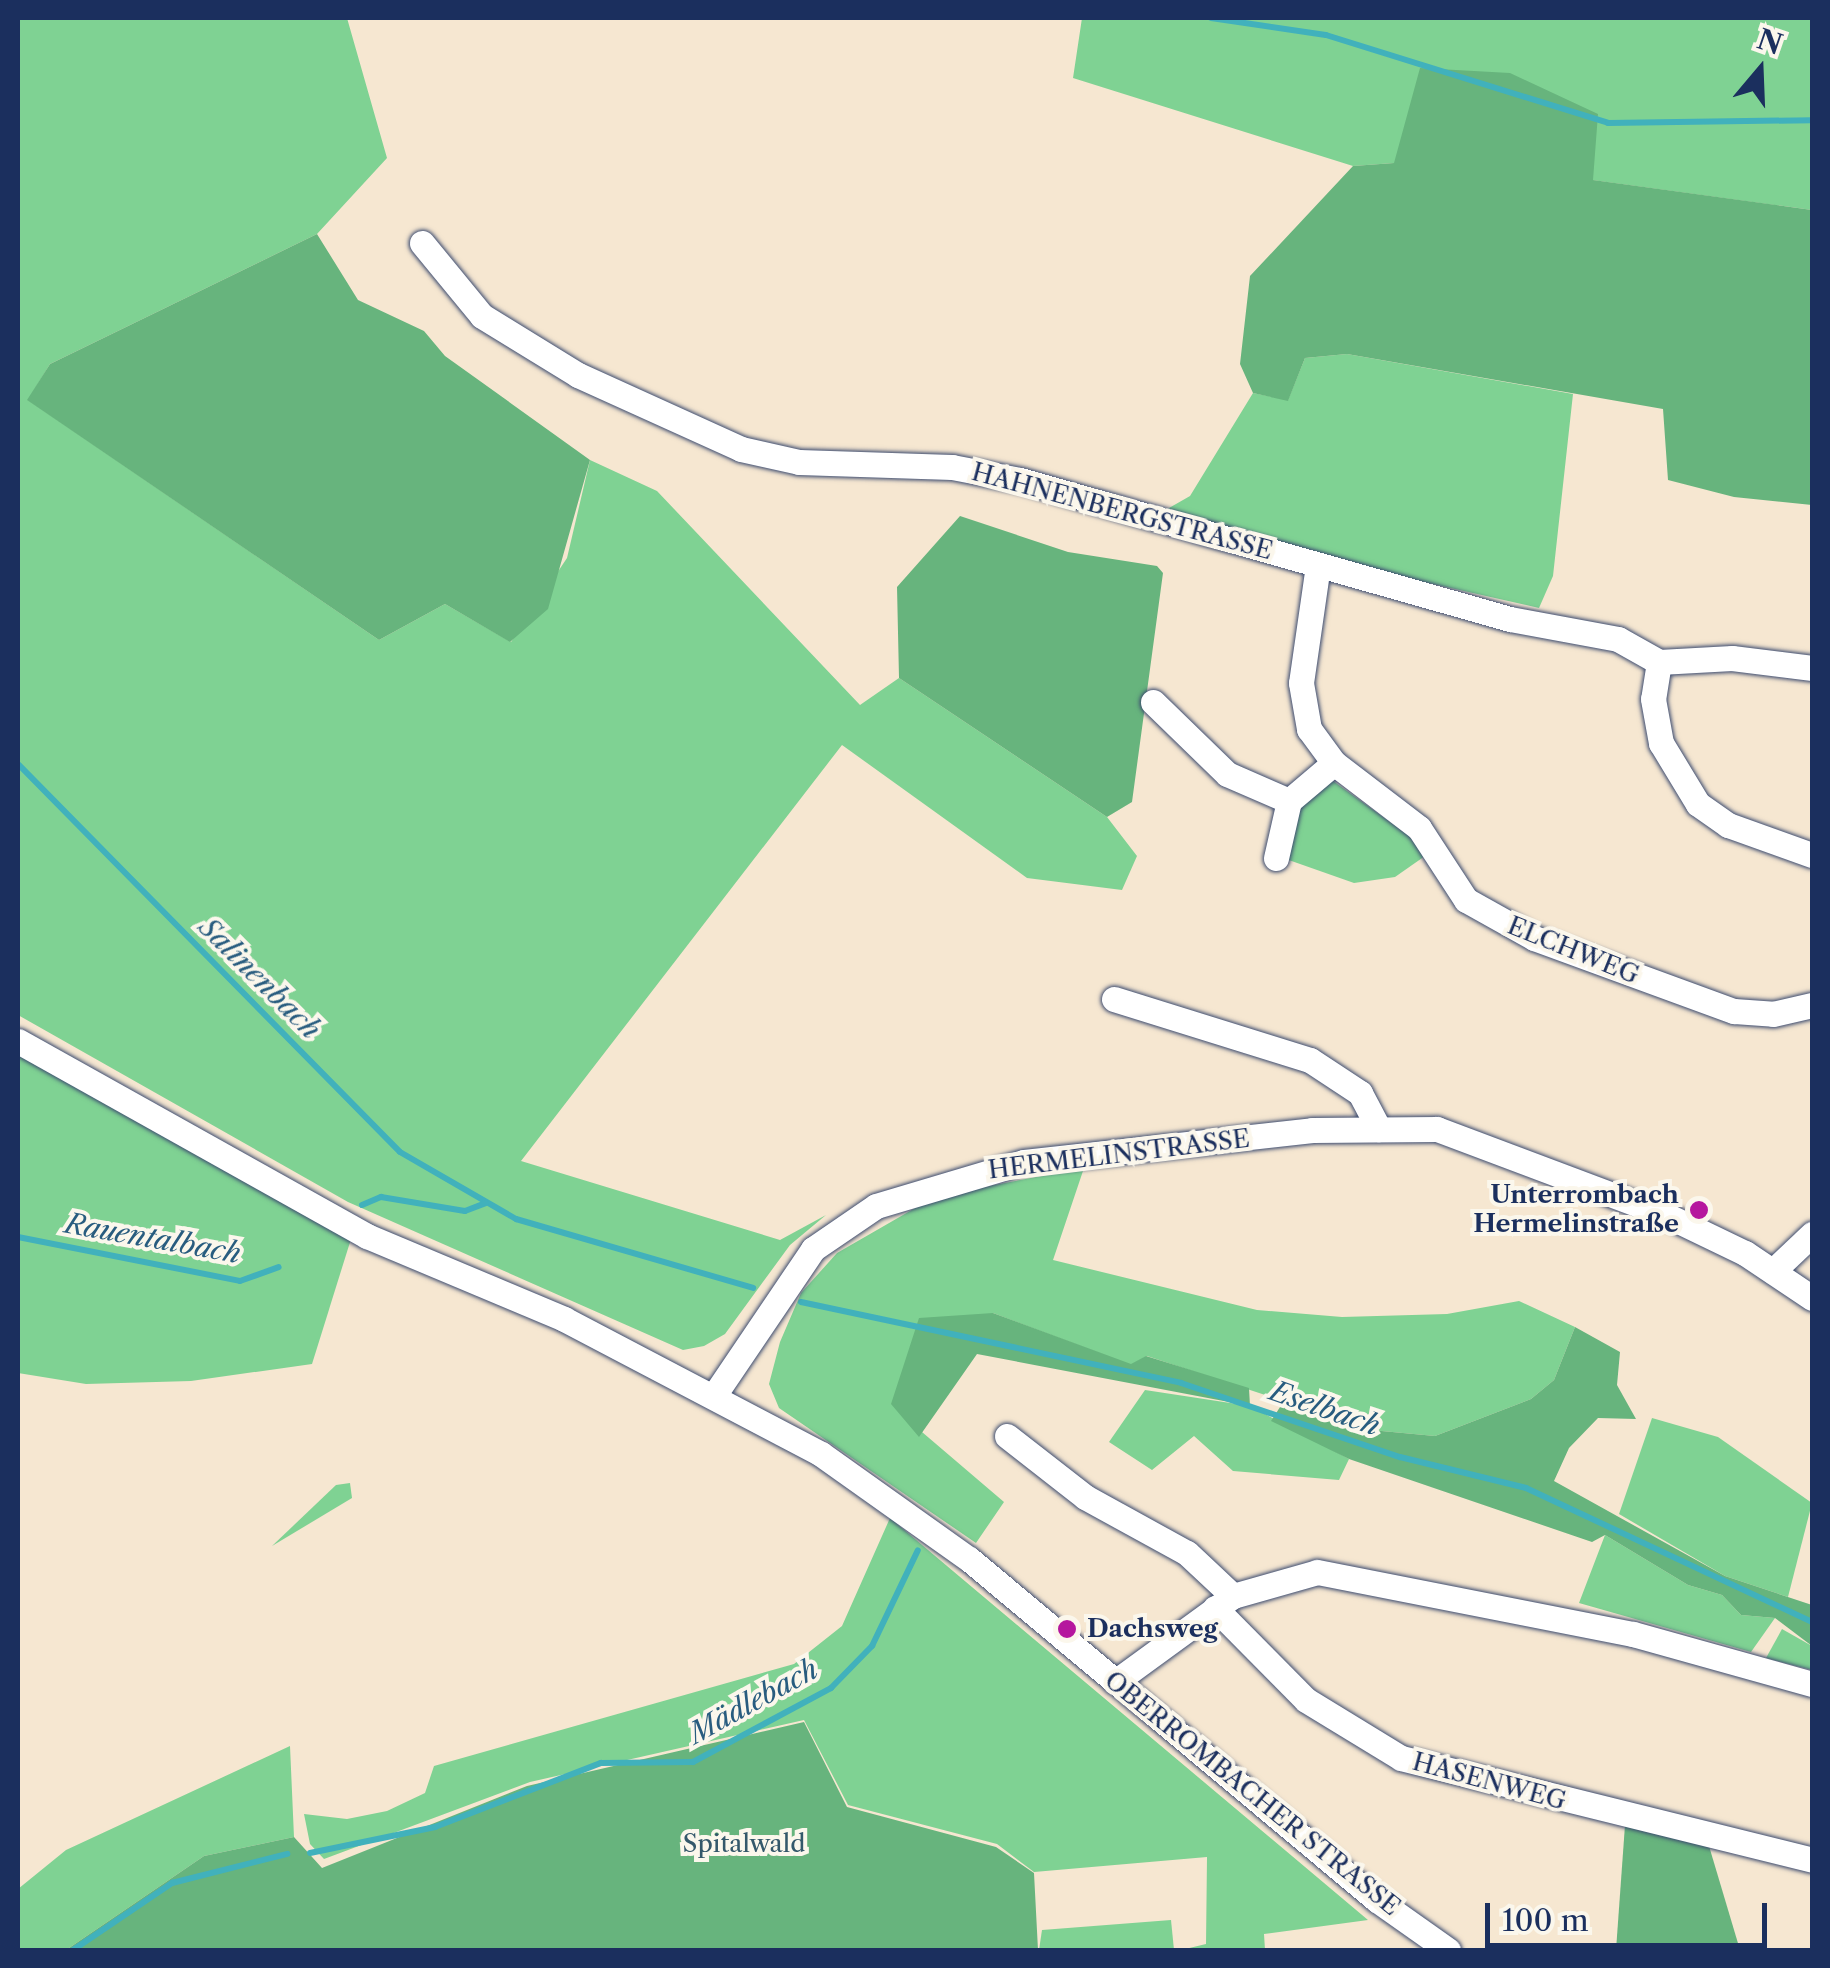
<!DOCTYPE html>
<html>
<head>
<meta charset="utf-8">
<style>
  body { margin:0 }
  #map { position:relative; width:1830px; height:1968px; overflow:hidden; background:#f6e7d1; font-family:"Libre Caslon Text",serif }
  div>[style] { position:absolute }
  .green>* { inset:0; background:#7fd293 }
  .forest>* { inset:0; background:#67b47d }
  .stream>* { height:6px; margin:-3px; padding:0 3px; transform-origin:3px; border-radius:3px; background:#41b1bc }
  .roads { filter:drop-shadow(0 0 2px #3c4b6f) drop-shadow(0 0 2px #3c4b6f) }
  .minor>* { height:25px; margin:-12.5px; padding:0 12.5px; transform-origin:12.5px; border-radius:12.5px; background:#fff }
  .dots>* { width:28px; height:28px; translate:-50% -50%; box-sizing:border-box; border:5px solid #fbf7ec; border-radius:50% }
  span { translate:-50% -50%; white-space:nowrap; text-align:center; line-height:1.15; -webkit-text-stroke:8px #fbf7ec; paint-order:stroke }
  .street-label { font-size:25px; color:#1b2f5e }
  .poi-label { font-size:25px; color:#1b2f5e; font-weight:700 }
  .right { translate:-100% -50%; text-align:right }
  .left { translate:0 -50%; text-align:left }
  .park-label { font-size:25px; color:#34586b }
  .water-label { font-size:28px; color:#285c7f; font-style:italic }
  .frame { position:absolute; inset:0; border:20px solid #1b2f5e; pointer-events:none }
  .north { position:absolute; left:1710px; top:20px; width:100px; height:100px; -webkit-text-stroke:8px #fbf7ec; paint-order:stroke; rotate:19deg; font-size:28px; font-weight:700; line-height:40px; text-align:center; color:#1b2f5e }
  .north::after { content:''; display:block; margin:auto; width:35px; height:45px; background:#1b2f5e; clip-path:polygon(50% 0,100% 100%,50% 72%,0 100%) }
  .scale { position:absolute; left:1485px; top:1903px; width:282px; height:45px; box-sizing:border-box; border:5px solid #1b2f5e; border-top:0; padding-left:12px; font-size:30px; line-height:35px; white-space:nowrap; color:#1b2f5e; -webkit-text-stroke:8px #fbf7ec; paint-order:stroke }
</style>
</head>
<body>
<div id="map">
  <div class="green">
    <div style="clip-path:polygon(18px 18px,347px 18px,387px 158px,317px 234px,50px 364px,28px 400px,379px 640px,445px 604px,511px 642px,567px 558px,590px 460px,657px 491px,860px 705px,899px 678px,1107px 817px,1137px 856px,1122px 890px,1027px 878px,842px 745px,521px 1161px,780px 1240px,826px 1215px,790px 1245px,725px 1334px,704px 1346px,683px 1350px,348px 1202px,18px 1015px)"></div>
    <div style="clip-path:polygon(1082px 18px,1812px 18px,1812px 210px,1592px 180px,1394px 163px,1353px 166px,1073px 78px)"></div>
    <div style="clip-path:polygon(1347px 354px,1573px 394px,1553px 576px,1539px 608px,1322px 559px,1162px 512px,1190px 496px,1253px 393px,1288px 400px,1305px 358px)"></div>
    <div style="clip-path:polygon(1329px 778px,1408px 835px,1425px 856px,1395px 877px,1354px 883px,1283px 858px,1299px 805px)"></div>
    <div style="clip-path:polygon(18px 1051px,351px 1239px,312px 1364px,191px 1381px,86px 1384px,18px 1373px)"></div>
    <div style="clip-path:polygon(1084px 1168px,1053px 1260px,1257px 1310px,1342px 1317px,1447px 1314px,1519px 1301px,1575px 1327px,1554px 1380px,1531px 1399px,1435px 1436px,1371px 1430px,1147px 1356px,1131px 1365px,993px 1313px,922px 1432px,1004px 1502px,976px 1543px,779px 1408px,769px 1384px,780px 1342px,801px 1293px,837px 1253px,936px 1196px)"></div>
    <div style="clip-path:polygon(1145px 1390px,1250px 1406px,1349px 1459px,1339px 1480px,1233px 1471px,1194px 1436px,1152px 1470px,1109px 1442px)"></div>
    <div style="clip-path:polygon(1652px 1418px,1718px 1437px,1812px 1503px,1788px 1597px,1725px 1576px,1619px 1514px)"></div>
    <div style="clip-path:polygon(350px 1483px,352px 1498px,272px 1546px,336px 1485px)"></div>
    <div style="clip-path:polygon(890px 1518px,1368px 1920px,1264px 1934px,1265px 1950px,1181px 1950px,1206px 1944px,1207px 1857px,1034px 1872px,997px 1844px,848px 1805px,804px 1720px,530px 1782px,324px 1859px,310px 1844px,304px 1814px,347px 1819px,387px 1811px,425px 1793px,434px 1766px,794px 1664px,842px 1626px)"></div>
    <div style="clip-path:polygon(1605px 1535px,1688px 1585px,1722px 1595px,1741px 1615px,1775px 1618px,1751px 1652px,1579px 1603px)"></div>
    <div style="clip-path:polygon(1782px 1629px,1812px 1646px,1812px 1670px,1766px 1658px)"></div>
    <div style="clip-path:polygon(290px 1746px,294px 1837px,204px 1856px,66px 1950px,18px 1950px,18px 1889px,66px 1850px)"></div>
    <div style="clip-path:polygon(1171px 1920px,1174px 1950px,1039px 1950px,1042px 1930px)"></div>
  </div>
  <div class="forest">
    <div style="clip-path:polygon(1420px 68px,1510px 73px,1598px 114px,1593px 180px,1812px 210px,1812px 505px,1734px 497px,1668px 480px,1663px 409px,1347px 354px,1305px 358px,1288px 401px,1253px 393px,1240px 364px,1250px 276px,1353px 166px,1394px 163px)"></div>
    <div style="clip-path:polygon(317px 234px,358px 300px,424px 331px,445px 356px,590px 460px,548px 609px,510px 642px,445px 604px,379px 640px,27px 400px,50px 364px)"></div>
    <div style="clip-path:polygon(960px 516px,1068px 552px,1157px 566px,1163px 573px,1132px 802px,1107px 817px,899px 678px,897px 587px)"></div>
    <div style="clip-path:polygon(993px 1313px,1131px 1364px,1146px 1356px,1249px 1388px,1250px 1406px,977px 1354px,919px 1437px,891px 1404px,919px 1318px)"></div>
    <div style="clip-path:polygon(1575px 1327px,1620px 1352px,1617px 1385px,1636px 1419px,1598px 1418px,1569px 1448px,1554px 1481px,1725px 1576px,1812px 1605px,1812px 1646px,1775px 1618px,1741px 1615px,1722px 1595px,1688px 1585px,1605px 1535px,1592px 1542px,1349px 1459px,1271px 1421px,1282px 1404px,1371px 1430px,1435px 1436px,1531px 1399px,1554px 1380px)"></div>
    <div style="clip-path:polygon(804px 1722px,847px 1807px,996px 1847px,1034px 1873px,1038px 1950px,66px 1950px,204px 1856px,294px 1837px,322px 1868px,527px 1786px)"></div>
    <div style="clip-path:polygon(1625px 1825px,1709px 1846px,1740px 1950px,1616px 1950px)"></div>
  </div>
  <div class="stream">
    <div style="left:1211px;top:18px;width:116px;rotate:8.4deg"></div>
    <div style="left:1326px;top:35px;width:295px;rotate:17.3deg"></div>
    <div style="left:1608px;top:123px;width:204px;rotate:-0.8deg"></div>
    <div style="left:18px;top:764px;width:544px;rotate:45.45deg"></div>
    <div style="left:400px;top:1152px;width:134px;rotate:30deg"></div>
    <div style="left:516px;top:1219px;width:247px;rotate:16.2deg"></div>
    <div style="left:362px;top:1205px;width:21px;rotate:-23deg"></div>
    <div style="left:381px;top:1197px;width:85px;rotate:9.5deg"></div>
    <div style="left:465px;top:1211px;width:22px;rotate:-21deg"></div>
    <div style="left:18px;top:1237px;width:226px;rotate:11.2deg"></div>
    <div style="left:240px;top:1281px;width:41px;rotate:-19.7deg"></div>
    <div style="left:801px;top:1302px;width:389px;rotate:12deg"></div>
    <div style="left:1181px;top:1383px;width:231px;rotate:18.7deg"></div>
    <div style="left:1400px;top:1457px;width:130px;rotate:13.8deg"></div>
    <div style="left:1526px;top:1488px;width:316px;rotate:25.1deg"></div>
    <div style="left:310px;top:1853px;width:128px;rotate:-11.7deg"></div>
    <div style="left:435px;top:1827px;width:178px;rotate:-21.1deg"></div>
    <div style="left:601px;top:1763px;width:92px;rotate:-0.6deg"></div>
    <div style="left:693px;top:1762px;width:157px;rotate:-28.2deg"></div>
    <div style="left:831px;top:1688px;width:59px;rotate:-45.7deg"></div>
    <div style="left:872px;top:1646px;width:106px;rotate:-64.4deg"></div>
    <div style="left:73px;top:1950px;width:120px;rotate:-34.1deg"></div>
    <div style="left:172px;top:1883px;width:119px;rotate:-14.2deg"></div>
  </div>
  <div class="roads">
    <div class="minor">
      <div style="left:422px;top:243px;width:94px;rotate:50.6deg"></div>
      <div style="left:482px;top:316px;width:113px;rotate:31.6deg"></div>
      <div style="left:578px;top:375px;width:179px;rotate:24.4deg"></div>
      <div style="left:741px;top:449px;width:59px;rotate:12.6deg"></div>
      <div style="left:799px;top:462px;width:153px;rotate:1.9deg"></div>
      <div style="left:952px;top:467px;width:69px;rotate:10.8deg"></div>
      <div style="left:1020px;top:480px;width:509px;rotate:15.84deg"></div>
      <div style="left:1510px;top:619px;width:110px;rotate:10.5deg"></div>
      <div style="left:1618px;top:639px;width:47px;rotate:29.3deg"></div>
      <div style="left:1659px;top:662px;width:73px;rotate:-3.1deg"></div>
      <div style="left:1732px;top:658px;width:81px;rotate:7.1deg"></div>
      <div style="left:1318px;top:565px;width:119px;rotate:98.2deg"></div>
      <div style="left:1301px;top:683px;width:47px;rotate:80.1deg"></div>
      <div style="left:1309px;top:729px;width:42px;rotate:53.7deg"></div>
      <div style="left:1334px;top:763px;width:107px;rotate:37.4deg"></div>
      <div style="left:1419px;top:828px;width:86px;rotate:56.9deg"></div>
      <div style="left:1466px;top:900px;width:78px;rotate:29.2deg"></div>
      <div style="left:1534px;top:938px;width:213px;rotate:20.1deg"></div>
      <div style="left:1734px;top:1011px;width:39px;rotate:4deg"></div>
      <div style="left:1773px;top:1014px;width:40px;rotate:-13deg"></div>
      <div style="left:1659px;top:662px;width:37px;rotate:99deg"></div>
      <div style="left:1653px;top:699px;width:45px;rotate:79.7deg"></div>
      <div style="left:1661px;top:743px;width:71px;rotate:58.8deg"></div>
      <div style="left:1698px;top:804px;width:37px;rotate:35deg"></div>
      <div style="left:1728px;top:825px;width:89px;rotate:19.7deg"></div>
      <div style="left:1153px;top:702px;width:103px;rotate:44.2deg"></div>
      <div style="left:1227px;top:774px;width:68px;rotate:23.5deg"></div>
      <div style="left:1276px;top:858px;width:58px;rotate:-77.2deg"></div>
      <div style="left:1289px;top:801px;width:59px;rotate:-40.2deg"></div>
      <div style="left:1114px;top:999px;width:205px;rotate:17.3deg"></div>
      <div style="left:1310px;top:1060px;width:60px;rotate:33.4deg"></div>
      <div style="left:1360px;top:1093px;width:41px;rotate:62.2deg"></div>
      <div style="left:18px;top:1041px;width:400px;rotate:29.2deg"></div>
      <div style="left:367px;top:1236px;width:214px;rotate:22.8deg"></div>
      <div style="left:564px;top:1319px;width:290px;rotate:27.7deg"></div>
      <div style="left:821px;top:1454px;width:181px;rotate:35.4deg"></div>
      <div style="left:969px;top:1559px;width:532px;rotate:39.89deg"></div>
      <div style="left:1377px;top:1900px;width:87px;rotate:35.2deg"></div>
      <div style="left:1773px;top:1271px;width:54px;rotate:-43.5deg"></div>
      <div style="left:715px;top:1394px;width:175px;rotate:-55.9deg"></div>
      <div style="left:813px;top:1249px;width:76px;rotate:-34.3deg"></div>
      <div style="left:876px;top:1206px;width:154px;rotate:-16.6deg"></div>
      <div style="left:1024px;top:1162px;width:290px;rotate:-6.3deg"></div>
      <div style="left:1312px;top:1130px;width:125px;rotate:-0.5deg"></div>
      <div style="left:1437px;top:1129px;width:245px;rotate:20.6deg"></div>
      <div style="left:1666px;top:1215px;width:88px;rotate:25.7deg"></div>
      <div style="left:1745px;top:1253px;width:81px;rotate:33.9deg"></div>
      <div style="left:1007px;top:1436px;width:99px;rotate:38deg"></div>
      <div style="left:1085px;top:1497px;width:116px;rotate:28.8deg"></div>
      <div style="left:1187px;top:1553px;width:63px;rotate:43.1deg"></div>
      <div style="left:1215px;top:1608px;width:129px;rotate:45.3deg"></div>
      <div style="left:1306px;top:1700px;width:111px;rotate:31.4deg"></div>
      <div style="left:1401px;top:1758px;width:423px;rotate:13.9deg"></div>
      <div style="left:1115px;top:1682px;width:146px;rotate:-36.1deg"></div>
      <div style="left:1233px;top:1596px;width:87px;rotate:-15.9deg"></div>
      <div style="left:1317px;top:1572px;width:322px;rotate:11.1deg"></div>
      <div style="left:1633px;top:1634px;width:186px;rotate:15.6deg"></div>
    </div>
  </div>
  <div class="dots">
    <div style="left:1699px;top:1210px;background:#b5179e"></div>
    <div style="left:1067px;top:1629px;background:#b5179e"></div>
  </div>
  <div class="street-label">
    <span style="left:1122px;top:512px;rotate:15deg">HAHNENBERGSTRASSE</span>
    <span style="left:1573px;top:951px;rotate:22deg">ELCHWEG</span>
    <span style="left:1119px;top:1155px;rotate:-7deg">HERMELINSTRASSE</span>
    <span style="left:1489px;top:1782px;rotate:15deg">HASENWEG</span>
    <span style="left:1252px;top:1794px;rotate:39deg">OBERROMBACHER STRASSE</span>
  </div>
  <div class="poi-label">
    <span class="right" style="left:1679px;top:1210px">Unterrombach<br>Hermelinstraße</span>
    <span class="left" style="left:1087px;top:1629px">Dachsweg</span>
  </div>
  <div class="park-label">
    <span style="left:744px;top:1844px">Spitalwald</span>
  </div>
  <div class="water-label">
    <span style="left:260px;top:978px;rotate:45deg">Salinenbach</span>
    <span style="left:153px;top:1238px;rotate:10deg">Rauentalbach</span>
    <span style="left:1325px;top:1408px;rotate:19deg">Eselbach</span>
    <span style="left:753px;top:1701px;rotate:-29deg">Mädlebach</span>
  </div>
  <div class="frame"></div>
  <div class="north">N</div>
  <div class="scale">100 m</div>
</div>
</body>
</html>
